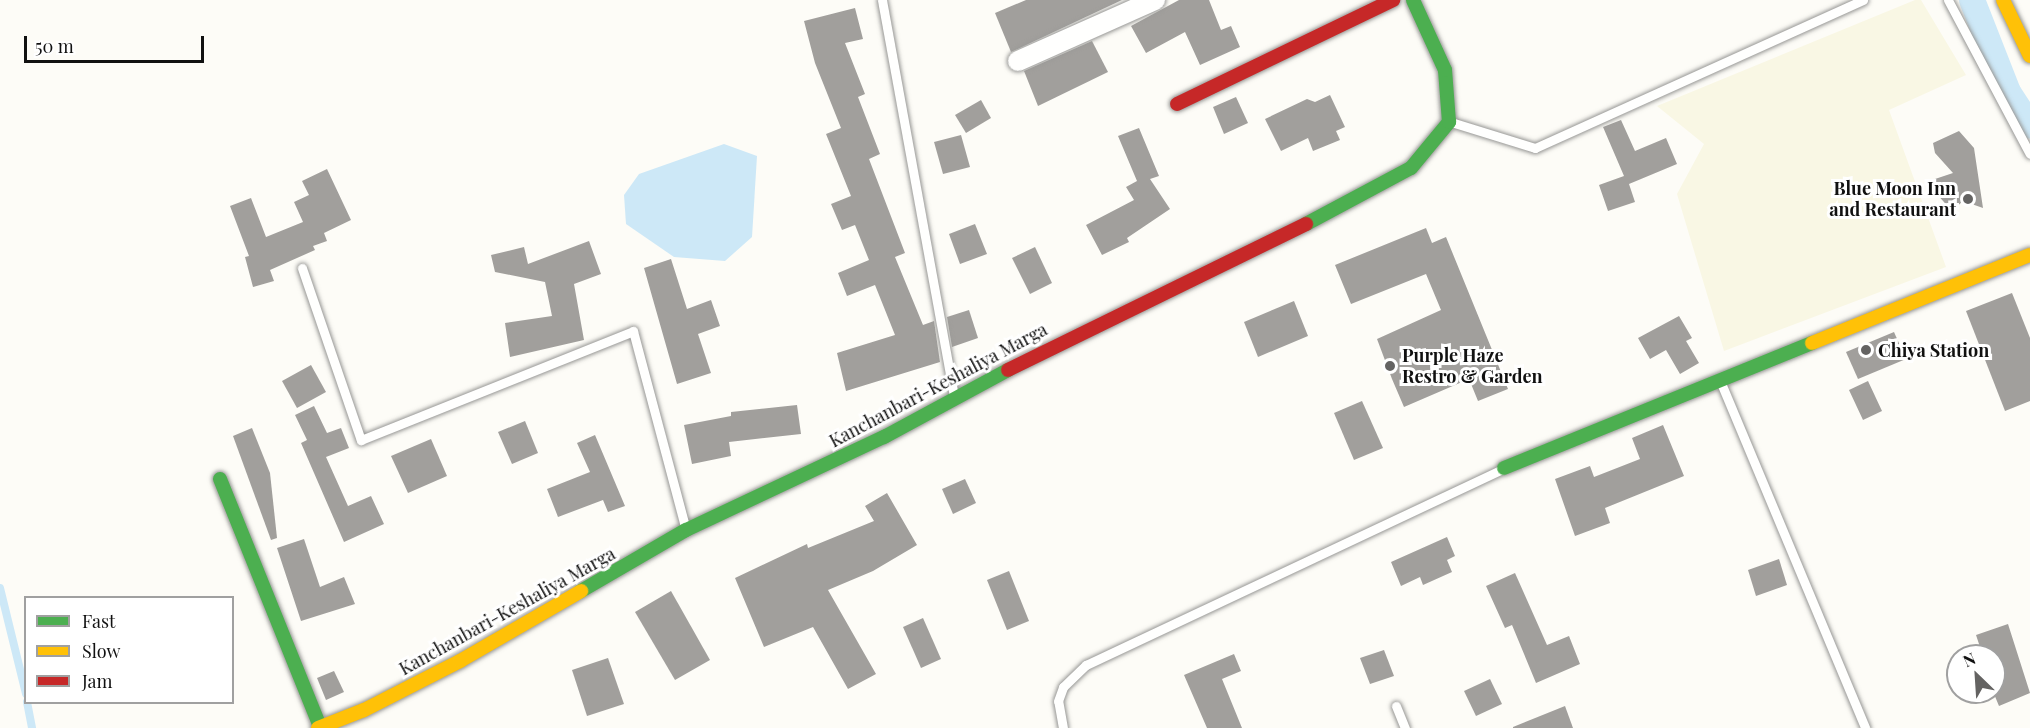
<!DOCTYPE html>
<html>
<head>
<meta charset="utf-8">
<style>
  body { margin:0 }
  #map { position:relative; width:2030px; height:728px; overflow:hidden; background:#fdfcf7; font-family:"Playfair Display",serif }
  div>[style] { position:absolute }
  .farmland>* { inset:0; background:#f9f7e4 }
  .water>* { inset:0; background:#cde8f7 }
  .stream>* { height:8px; margin:-4px; padding:0 4px; transform-origin:4px; border-radius:4px; background:#cde8f7 }
  .canal>* { height:26px; margin:-13px; padding:0 13px; transform-origin:13px; border-radius:13px; background:#cde8f7 }
  .building>* { inset:0; background:#a19f9c }
  .roads { filter:drop-shadow(0 0 2px #979795) drop-shadow(0 0 2px #979795) }
  .lane>* { height:9px; margin:-4.5px; padding:0 4.5px; transform-origin:4.5px; border-radius:4.5px; background:#fffffe }
  .street>* { height:20px; margin:-10px; padding:0 10px; transform-origin:10px; border-radius:10px; background:#fffffe }
  .fast>* { height:14px; margin:-7px; padding:0 7px; transform-origin:7px; border-radius:7px; background:#4caf50 }
  .slow>* { height:14px; margin:-7px; padding:0 7px; transform-origin:7px; border-radius:7px; background:#ffc107 }
  .jam>* { height:14px; margin:-7px; padding:0 7px; transform-origin:7px; border-radius:7px; background:#c62828 }
  .dots>* { width:16px; height:16px; translate:-50% -50%; box-sizing:border-box; border:3px solid #fff; border-radius:50% }
  span { translate:-50% -50%; white-space:nowrap; text-align:center; line-height:1.15; -webkit-text-stroke:6px #fff; paint-order:stroke }
  .poi-label { font-size:18px; color:#111; font-weight:700 }
  .right { translate:-100% -50%; text-align:right }
  .left { translate:0 -50%; text-align:left }
  .street-label { font-size:18px; color:#111 }
  .legend { position:absolute; left:24px; top:596px; width:210px; height:108px; box-sizing:border-box; background:#fff; border:2px solid #a0a0a0; margin:0; padding:8px 10px; list-style:none; font-size:18px; color:#111 }
  .legend li { display:flex; align-items:center; gap:12px; height:30px }
  .legend b { width:30px; border:2px solid #a0a0a0 }
  .north { position:absolute; left:1946px; top:644px; width:60px; height:60px; box-sizing:border-box; background:#fff; border:2px solid #a0a0a0; border-radius:50%; rotate:335deg; font-size:16px; font-weight:700; line-height:24px; text-align:center; color:#111 }
  .north::after { content:''; display:block; margin:auto; width:21px; height:27px; background:#646362; clip-path:polygon(50% 0,100% 100%,50% 72%,0 100%) }
  .scale { position:absolute; left:24px; top:36px; width:180px; height:27px; box-sizing:border-box; border:3px solid #111; border-top:0; padding-left:8px; font-size:18px; line-height:21px; white-space:nowrap; color:#111; -webkit-text-stroke:4px #fff; paint-order:stroke }
</style>
</head>
<body>
<div id="map">
  <div class="farmland">
    <div style="clip-path:polygon(1915px 0,1921px 0,1966px 75px,1889px 110px,1946px 267px,1724px 351px,1677px 194px,1704px 144px,1657px 106px)"></div>
  </div>
  <div class="water">
    <div style="clip-path:polygon(724px 144px,757px 156px,752px 237px,725px 261px,674px 257px,626px 224px,624px 195px,639px 174px)"></div>
  </div>
  <div class="stream">
    <div style="left:0;top:588px;width:109px;rotate:76.2deg"></div>
    <div style="left:27px;top:702px;width:26px;rotate:79deg"></div>
  </div>
  <div class="canal">
    <div style="left:1972px;top:0;width:99px;rotate:68.6deg"></div>
    <div style="left:2008px;top:92px;width:40px;rotate:57.1deg"></div>
  </div>
  <div class="building">
    <div style="clip-path:polygon(1026px 0,1122px 0,1011px 52px,995px 13px)"></div>
    <div style="clip-path:polygon(1179px 0,1209px 0,1221px 30px,1231px 26px,1240px 47px,1200px 65px,1185px 32px,1146px 53px,1131px 26px)"></div>
    <div style="clip-path:polygon(855px 8px,863px 39px,845px 43px,865px 94px,858px 97px,880px 154px,869px 159px,905px 253px,895px 257px,923px 325px,934px 321px,940px 362px,846px 391px,837px 353px,895px 335px,875px 285px,847px 296px,838px 273px,869px 260px,855px 225px,842px 230px,831px 204px,851px 196px,826px 134px,841px 128px,815px 63px,804px 21px)"></div>
    <div style="clip-path:polygon(1092px 41px,1108px 72px,1038px 106px,1024px 71px)"></div>
    <div style="clip-path:polygon(1330px 95px,1345px 127px,1336px 131px,1340px 140px,1313px 151px,1308px 138px,1281px 151px,1265px 119px,1307px 99px,1315px 102px)"></div>
    <div style="clip-path:polygon(1236px 97px,1248px 123px,1224px 134px,1213px 107px)"></div>
    <div style="clip-path:polygon(981px 100px,991px 118px,966px 133px,955px 115px)"></div>
    <div style="clip-path:polygon(1621px 120px,1635px 151px,1666px 138px,1677px 164px,1629px 184px,1635px 202px,1608px 211px,1599px 185px,1624px 176px,1603px 127px)"></div>
    <div style="clip-path:polygon(1139px 128px,1159px 176px,1150px 179px,1170px 209px,1127px 238px,1129px 242px,1102px 255px,1086px 225px,1134px 200px,1126px 187px,1137px 181px,1118px 136px)"></div>
    <div style="clip-path:polygon(1959px 131px,1974px 148px,1983px 208px,1963px 201px,1952px 211px,1926px 182px,1953px 173px,1935px 153px,1933px 143px)"></div>
    <div style="clip-path:polygon(961px 135px,970px 167px,943px 174px,934px 142px)"></div>
    <div style="clip-path:polygon(327px 169px,351px 220px,324px 233px,327px 241px,313px 246px,315px 250px,270px 270px,274px 281px,253px 287px,245px 257px,249px 256px,230px 206px,251px 198px,266px 237px,303px 222px,294px 202px,309px 195px,302px 181px)"></div>
    <div style="clip-path:polygon(975px 224px,987px 254px,960px 264px,949px 234px)"></div>
    <div style="clip-path:polygon(1426px 228px,1432px 243px,1446px 237px,1508px 389px,1478px 401px,1469px 379px,1404px 407px,1392px 379px,1377px 339px,1441px 310px,1426px 274px,1351px 304px,1335px 265px)"></div>
    <div style="clip-path:polygon(589px 241px,601px 274px,574px 284px,584px 340px,510px 357px,505px 323px,552px 316px,545px 282px,495px 272px,491px 255px,524px 247px,528px 264px)"></div>
    <div style="clip-path:polygon(1035px 247px,1052px 283px,1030px 294px,1012px 258px)"></div>
    <div style="clip-path:polygon(671px 259px,687px 309px,711px 300px,720px 326px,698px 334px,711px 373px,677px 384px,644px 268px)"></div>
    <div style="clip-path:polygon(2012px 293px,2030px 338px,2030px 401px,2005px 411px,1966px 311px)"></div>
    <div style="clip-path:polygon(1294px 301px,1308px 336px,1258px 357px,1244px 322px)"></div>
    <div style="clip-path:polygon(969px 310px,978px 338px,952px 347px,947px 317px)"></div>
    <div style="clip-path:polygon(1679px 316px,1692px 338px,1686px 341px,1699px 363px,1680px 374px,1666px 350px,1650px 359px,1638px 338px)"></div>
    <div style="clip-path:polygon(1894px 332px,1906px 359px,1858px 379px,1846px 352px)"></div>
    <div style="clip-path:polygon(311px 365px,326px 392px,297px 408px,282px 381px)"></div>
    <div style="clip-path:polygon(1868px 381px,1882px 411px,1863px 420px,1849px 390px)"></div>
    <div style="clip-path:polygon(1362px 401px,1383px 448px,1354px 460px,1334px 413px)"></div>
    <div style="clip-path:polygon(797px 405px,801px 434px,729px 442px,731px 456px,692px 464px,684px 425px,731px 416px,731px 412px)"></div>
    <div style="clip-path:polygon(314px 406px,327px 433px,341px 428px,349px 448px,326px 457px,348px 506px,371px 496px,384px 524px,344px 542px,301px 443px,307px 440px,295px 415px)"></div>
    <div style="clip-path:polygon(525px 421px,538px 453px,512px 464px,498px 432px)"></div>
    <div style="clip-path:polygon(1663px 425px,1684px 476px,1605px 508px,1610px 523px,1575px 536px,1555px 479px,1590px 466px,1594px 477px,1640px 459px,1632px 438px)"></div>
    <div style="clip-path:polygon(252px 428px,270px 473px,277px 538px,271px 540px,233px 436px)"></div>
    <div style="clip-path:polygon(595px 435px,625px 506px,608px 512px,603px 500px,558px 517px,547px 489px,590px 472px,577px 443px)"></div>
    <div style="clip-path:polygon(431px 439px,447px 476px,408px 493px,391px 456px)"></div>
    <div style="clip-path:polygon(965px 479px,976px 503px,953px 514px,942px 489px)"></div>
    <div style="clip-path:polygon(887px 493px,917px 545px,873px 571px,828px 590px,876px 674px,848px 689px,813px 627px,764px 647px,735px 578px,807px 544px,808px 548px,874px 521px,865px 506px)"></div>
    <div style="clip-path:polygon(1447px 537px,1455px 556px,1447px 560px,1452px 572px,1423px 585px,1420px 577px,1401px 586px,1391px 562px)"></div>
    <div style="clip-path:polygon(304px 539px,320px 587px,344px 577px,355px 604px,301px 621px,277px 548px)"></div>
    <div style="clip-path:polygon(1779px 559px,1787px 585px,1756px 596px,1748px 570px)"></div>
    <div style="clip-path:polygon(1009px 571px,1029px 621px,1007px 630px,987px 580px)"></div>
    <div style="clip-path:polygon(1515px 573px,1547px 645px,1569px 636px,1580px 664px,1536px 683px,1512px 625px,1505px 628px,1486px 586px)"></div>
    <div style="clip-path:polygon(671px 591px,710px 660px,675px 680px,635px 612px)"></div>
    <div style="clip-path:polygon(923px 618px,941px 659px,921px 668px,903px 627px)"></div>
    <div style="clip-path:polygon(2008px 624px,2030px 693px,1999px 706px,1994px 694px,1994px 656px,1983px 656px,1976px 635px)"></div>
    <div style="clip-path:polygon(1384px 650px,1394px 676px,1370px 684px,1360px 658px)"></div>
    <div style="clip-path:polygon(1234px 654px,1241px 671px,1222px 679px,1242px 728px,1207px 728px,1184px 675px)"></div>
    <div style="clip-path:polygon(608px 658px,624px 704px,587px 716px,572px 670px)"></div>
    <div style="clip-path:polygon(334px 671px,344px 692px,326px 700px,317px 678px)"></div>
    <div style="clip-path:polygon(1490px 679px,1502px 704px,1476px 716px,1464px 691px)"></div>
    <div style="clip-path:polygon(1565px 706px,1573px 728px,1513px 728px,1513px 727px)"></div>
  </div>
  <div class="roads">
    <div class="lane">
      <div style="left:882px;top:0;width:402px;rotate:79.7deg"></div>
      <div style="left:1948px;top:0;width:174px;rotate:62deg"></div>
      <div style="left:1451px;top:122px;width:88px;rotate:17.2deg"></div>
      <div style="left:1535px;top:148px;width:360px;rotate:-24.3deg"></div>
      <div style="left:302px;top:268px;width:182px;rotate:71.1deg"></div>
      <div style="left:361px;top:440px;width:293px;rotate:-21.8deg"></div>
      <div style="left:633px;top:331px;width:203px;rotate:75.1deg"></div>
      <div style="left:1721px;top:383px;width:374px;rotate:67.3deg"></div>
      <div style="left:1396px;top:706px;width:24px;rotate:68deg"></div>
      <div style="left:1063px;top:728px;width:27px;rotate:-100deg"></div>
      <div style="left:1058px;top:701px;width:15px;rotate:-70deg"></div>
      <div style="left:1063px;top:687px;width:32px;rotate:-44deg"></div>
      <div style="left:1086px;top:665px;width:460px;rotate:-25.2deg"></div>
    </div>
    <div class="street">
      <div style="left:1018px;top:61px;width:150px;rotate:-24deg"></div>
    </div>
    <div class="fast">
      <div style="left:1306px;top:224px;width:119px;rotate:-28.1deg"></div>
      <div style="left:1411px;top:168px;width:60px;rotate:-50.4deg"></div>
      <div style="left:1449px;top:122px;width:52px;rotate:-94.4deg"></div>
      <div style="left:1445px;top:70px;width:77px;rotate:-114.6deg"></div>
      <div style="left:1504px;top:468px;width:332px;rotate:-22.1deg"></div>
      <div style="left:220px;top:479px;width:267px;rotate:68deg"></div>
      <div style="left:581px;top:591px;width:121px;rotate:-30.2deg"></div>
      <div style="left:686px;top:530px;width:219px;rotate:-25.2deg"></div>
      <div style="left:884px;top:437px;width:141px;rotate:-28.4deg"></div>
    </div>
    <div class="slow">
      <div style="left:2003px;top:0;width:62px;rotate:64.3deg"></div>
      <div style="left:1812px;top:343px;width:235px;rotate:-22deg"></div>
      <div style="left:318px;top:728px;width:49px;rotate:-21.4deg"></div>
      <div style="left:364px;top:710px;width:108px;rotate:-27deg"></div>
      <div style="left:460px;top:661px;width:140px;rotate:-30deg"></div>
    </div>
    <div class="jam">
      <div style="left:1177px;top:104px;width:240px;rotate:-25.7deg"></div>
      <div style="left:1008px;top:370px;width:332px;rotate:-26.1deg"></div>
    </div>
  </div>
  <div class="dots">
    <div style="left:1968px;top:199px;background:#646362"></div>
    <div style="left:1866px;top:350px;background:#646362"></div>
    <div style="left:1390px;top:366px;background:#646362"></div>
  </div>
  <div class="poi-label">
    <span class="right" style="left:1956px;top:199px">Blue Moon Inn<br>and Restaurant</span>
    <span class="left" style="left:1878px;top:350px">Chiya Station</span>
    <span class="left" style="left:1402px;top:366px">Purple Haze<br>Restro &amp; Garden</span>
  </div>
  <div class="street-label">
    <span style="left:938px;top:385px;rotate:-28deg">Kanchanbari-Keshaliya Marga</span>
    <span style="left:507px;top:611px;rotate:-29deg">Kanchanbari-Keshaliya Marga</span>
  </div>
  <ul class="legend">
  <li><b style="height:8px;background:#4caf50"></b>Fast</li>
  <li><b style="height:8px;background:#ffc107"></b>Slow</li>
  <li><b style="height:8px;background:#c62828"></b>Jam</li>
  </ul>
  <div class="north">N</div>
  <div class="scale">50 m</div>
</div>
</body>
</html>
